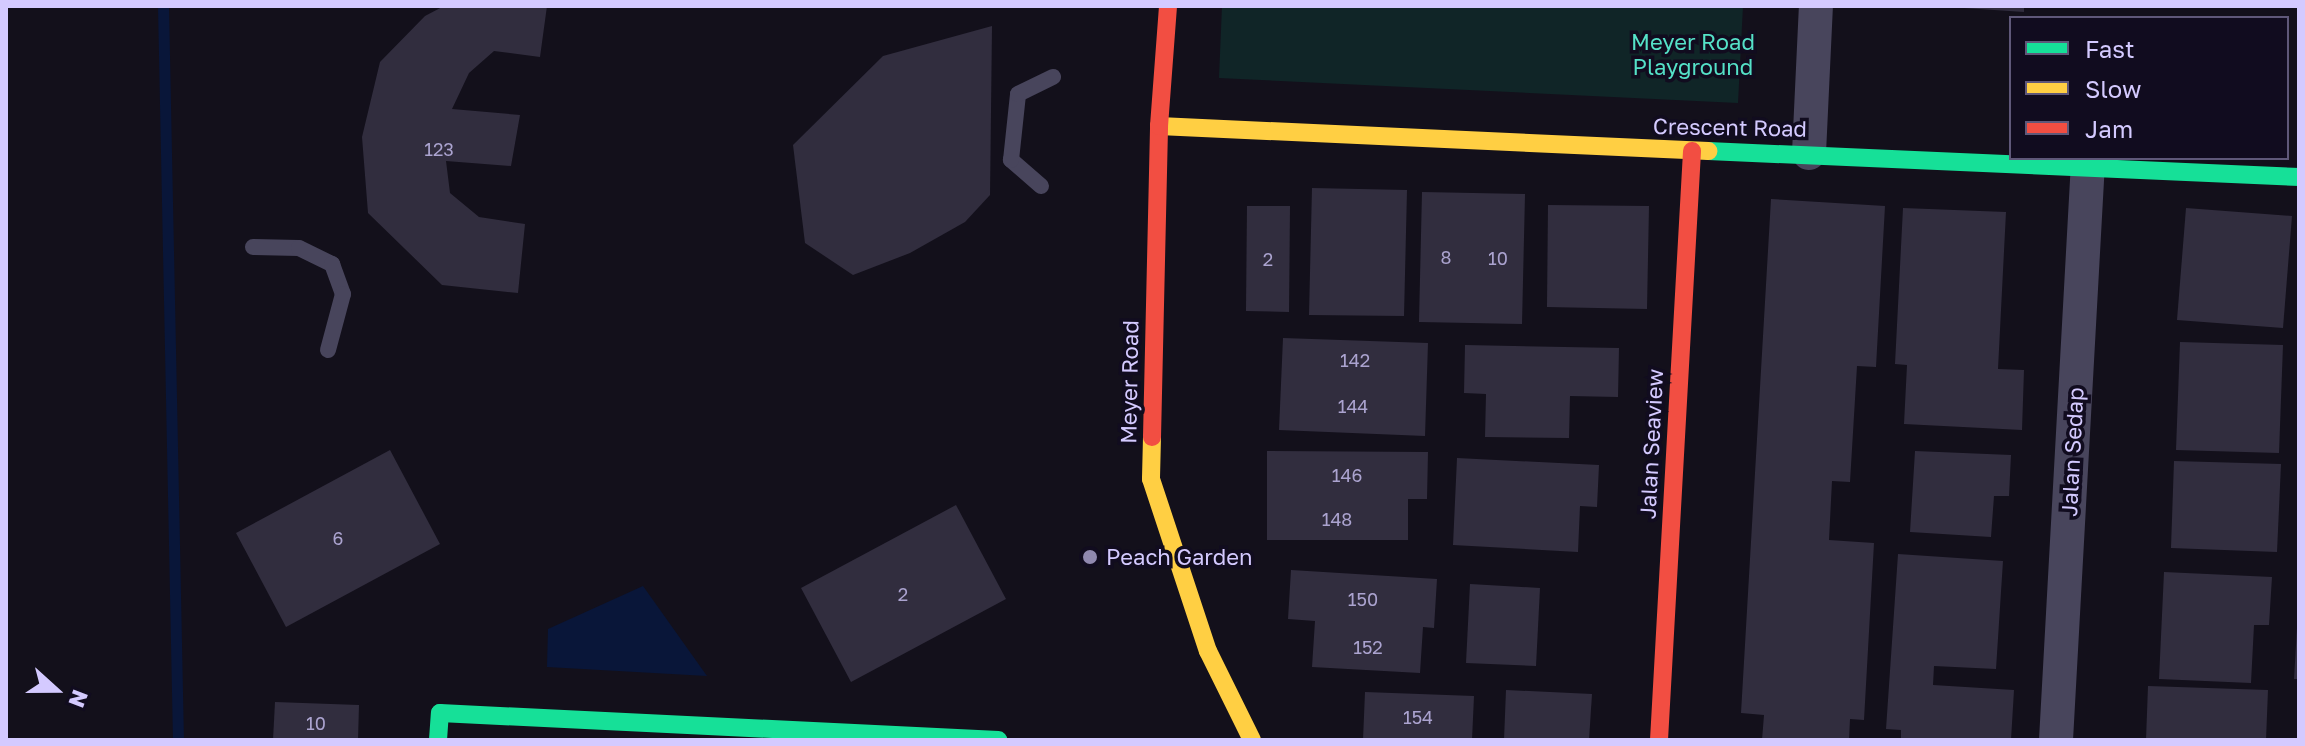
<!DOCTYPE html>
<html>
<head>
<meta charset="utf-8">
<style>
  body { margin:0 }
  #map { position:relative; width:2305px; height:746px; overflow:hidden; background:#13101b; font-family:"Golos Text",sans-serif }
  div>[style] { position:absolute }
  .green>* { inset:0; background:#102527 }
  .water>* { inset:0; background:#091639 }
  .stream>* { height:11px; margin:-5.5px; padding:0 5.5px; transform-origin:5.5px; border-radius:5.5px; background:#091639 }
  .building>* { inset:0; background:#312d3e }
  .lane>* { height:16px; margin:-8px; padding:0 8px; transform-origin:8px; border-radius:8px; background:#48455c }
  .street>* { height:34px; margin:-17px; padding:0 17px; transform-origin:17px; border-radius:17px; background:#48455c }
  .fast>* { height:18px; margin:-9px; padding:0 9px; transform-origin:9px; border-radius:9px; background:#16e098 }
  .slow>* { height:18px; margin:-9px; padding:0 9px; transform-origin:9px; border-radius:9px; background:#ffcf43 }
  .jam>* { height:18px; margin:-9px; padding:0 9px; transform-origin:9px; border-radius:9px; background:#f24e42 }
  .dots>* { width:22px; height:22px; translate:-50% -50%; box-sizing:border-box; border:4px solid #110c1f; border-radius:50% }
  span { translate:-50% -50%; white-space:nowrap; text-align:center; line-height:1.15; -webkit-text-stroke:7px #110c1f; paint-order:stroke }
  .number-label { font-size:18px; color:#aba3cf }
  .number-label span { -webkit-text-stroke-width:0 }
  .park-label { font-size:22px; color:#55e1c8 }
  .street-label { font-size:22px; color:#d4caff }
  .poi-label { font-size:22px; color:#d4caff }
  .left { translate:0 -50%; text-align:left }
  .frame { position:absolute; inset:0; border:8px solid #d4caff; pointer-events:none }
  .legend { position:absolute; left:2009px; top:16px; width:280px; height:144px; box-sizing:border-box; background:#110c1f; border:2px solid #5f5879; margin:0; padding:10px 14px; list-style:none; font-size:24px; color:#d4caff }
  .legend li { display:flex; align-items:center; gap:16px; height:40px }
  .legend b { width:40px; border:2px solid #5f5879 }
  .north { position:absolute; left:16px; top:650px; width:80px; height:80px; -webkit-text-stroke:6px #110c1f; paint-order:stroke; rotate:111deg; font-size:22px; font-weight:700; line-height:32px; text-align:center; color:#d4caff }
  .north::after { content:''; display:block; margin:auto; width:28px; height:36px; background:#d4caff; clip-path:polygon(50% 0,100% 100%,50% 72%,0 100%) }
</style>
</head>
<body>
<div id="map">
  <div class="green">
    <div style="clip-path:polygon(1222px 6px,1743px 6px,1738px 103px,1219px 78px)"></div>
  </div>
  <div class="water">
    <div style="clip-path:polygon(643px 586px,707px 676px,547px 667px,548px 629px)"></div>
  </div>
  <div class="stream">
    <div style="left:163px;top:6px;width:734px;rotate:88.83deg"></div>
  </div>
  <div class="building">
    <div style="clip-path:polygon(444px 6px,547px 6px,540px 57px,494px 51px,469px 73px,452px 109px,520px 115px,511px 166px,446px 161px,450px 193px,479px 217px,525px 224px,518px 293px,442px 285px,368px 213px,362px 137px,380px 62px,425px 16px)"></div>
    <div style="clip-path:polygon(1934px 6px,2024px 6px,2024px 12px)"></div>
    <div style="clip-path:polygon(992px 26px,990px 195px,965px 222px,910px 253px,853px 275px,805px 243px,793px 145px,883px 56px)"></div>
    <div style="clip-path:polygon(1312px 188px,1407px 190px,1404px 316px,1309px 315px)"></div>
    <div style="clip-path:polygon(1422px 192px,1525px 194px,1522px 324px,1419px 322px)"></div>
    <div style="clip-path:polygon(1771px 199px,1885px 206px,1876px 367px,1857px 366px,1850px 482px,1832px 481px,1829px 540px,1874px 543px,1864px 720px,1850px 719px,1849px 740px,1762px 740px,1764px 715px,1741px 713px)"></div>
    <div style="clip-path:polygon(1548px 205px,1649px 206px,1647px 309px,1547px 307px)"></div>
    <div style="clip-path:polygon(1247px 206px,1290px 206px,1289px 312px,1246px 311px)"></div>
    <div style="clip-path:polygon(1903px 208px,2006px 212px,1998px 369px,2024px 370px,2022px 430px,1904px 424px,1907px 365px,1895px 364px)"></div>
    <div style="clip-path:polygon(2186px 208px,2292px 216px,2283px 328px,2177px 320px)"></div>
    <div style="clip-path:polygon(1283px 338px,1428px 343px,1425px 436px,1279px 430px)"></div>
    <div style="clip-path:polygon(2180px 342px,2283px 345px,2279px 453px,2176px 450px)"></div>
    <div style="clip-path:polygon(1465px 345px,1619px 348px,1618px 397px,1570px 396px,1569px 438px,1485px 437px,1486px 394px,1464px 393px)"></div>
    <div style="clip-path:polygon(390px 450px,440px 544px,286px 627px,236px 533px)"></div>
    <div style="clip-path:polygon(1267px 451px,1428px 452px,1427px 499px,1408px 499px,1408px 540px,1267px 540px)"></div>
    <div style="clip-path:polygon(1915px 451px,2011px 455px,2009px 496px,1994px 496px,1991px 537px,1910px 532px)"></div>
    <div style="clip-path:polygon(1457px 458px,1599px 465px,1597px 507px,1580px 506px,1578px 552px,1453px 545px)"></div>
    <div style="clip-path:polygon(2174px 461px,2281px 464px,2277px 552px,2171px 548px)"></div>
    <div style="clip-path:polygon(956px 505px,1006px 599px,851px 682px,801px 588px)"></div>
    <div style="clip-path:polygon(1898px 554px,2003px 561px,1996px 669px,1934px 666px,1933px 685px,2014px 690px,2011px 740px,1901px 740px,1901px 730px,1886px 729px)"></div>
    <div style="clip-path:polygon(1291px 570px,1437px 579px,1434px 628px,1423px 627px,1420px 673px,1312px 667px,1315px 621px,1288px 619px)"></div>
    <div style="clip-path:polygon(2164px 572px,2272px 577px,2269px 625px,2254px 625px,2251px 683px,2159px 679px)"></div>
    <div style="clip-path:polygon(1470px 584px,1540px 588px,1536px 666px,1466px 663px)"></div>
    <div style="clip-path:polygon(2297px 628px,2299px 628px,2299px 679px,2294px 679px)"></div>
    <div style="clip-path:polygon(2148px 686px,2268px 690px,2266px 740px,2146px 740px)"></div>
    <div style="clip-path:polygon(1506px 690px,1592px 694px,1589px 740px,1504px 740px)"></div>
    <div style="clip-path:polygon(1365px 692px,1474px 696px,1472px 740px,1363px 740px)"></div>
    <div style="clip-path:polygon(275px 702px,359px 705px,358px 740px,273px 740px)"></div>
  </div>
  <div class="lane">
    <div style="left:1041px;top:186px;width:40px;rotate:-139deg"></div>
    <div style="left:1011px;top:160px;width:66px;rotate:-83.9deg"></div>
    <div style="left:1018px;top:94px;width:39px;rotate:-26deg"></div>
    <div style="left:253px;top:247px;width:46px;rotate:1.2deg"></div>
    <div style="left:299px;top:248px;width:37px;rotate:26deg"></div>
    <div style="left:332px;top:264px;width:32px;rotate:70deg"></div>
    <div style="left:343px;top:294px;width:58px;rotate:105deg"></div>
  </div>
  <div class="street">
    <div style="left:1809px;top:153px;width:147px;rotate:-87.3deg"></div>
    <div style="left:2056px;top:740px;width:578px;rotate:-86.83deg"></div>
  </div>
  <div class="fast">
    <div style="left:1708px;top:151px;width:592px;rotate:2.52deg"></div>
    <div style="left:438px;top:740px;width:27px;rotate:-86deg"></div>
    <div style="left:440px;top:713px;width:559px;rotate:2.77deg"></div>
  </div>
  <div class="slow">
    <div style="left:1159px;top:126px;width:550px;rotate:2.61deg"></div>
    <div style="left:1152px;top:437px;width:42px;rotate:91.4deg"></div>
    <div style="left:1151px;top:479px;width:181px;rotate:71.7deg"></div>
    <div style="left:1208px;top:651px;width:99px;rotate:63.7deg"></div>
  </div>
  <div class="jam">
    <div style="left:1152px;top:437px;width:311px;rotate:-88.7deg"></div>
    <div style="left:1159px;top:126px;width:120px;rotate:-85.7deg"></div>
    <div style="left:1659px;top:740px;width:590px;rotate:-86.79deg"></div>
  </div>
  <div class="dots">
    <div style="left:1090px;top:557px;background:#9089af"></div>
  </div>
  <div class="number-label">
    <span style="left:439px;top:149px">123</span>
    <span style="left:1446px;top:257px">8</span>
    <span style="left:1498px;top:258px">10</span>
    <span style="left:1268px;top:259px">2</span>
    <span style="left:1355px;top:360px">142</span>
    <span style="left:1353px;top:406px">144</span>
    <span style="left:1347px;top:475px">146</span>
    <span style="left:1337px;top:519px">148</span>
    <span style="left:338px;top:538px">6</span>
    <span style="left:903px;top:594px">2</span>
    <span style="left:1363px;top:599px">150</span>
    <span style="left:1368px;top:647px">152</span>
    <span style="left:1418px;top:717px">154</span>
    <span style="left:316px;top:723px">10</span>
  </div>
  <div class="park-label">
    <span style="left:1693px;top:54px">Meyer Road<br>Playground</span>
  </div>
  <div class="street-label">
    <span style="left:1730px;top:127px;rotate:1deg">Crescent Road</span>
    <span style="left:1129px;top:382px;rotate:-89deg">Meyer Road</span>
    <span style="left:1651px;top:444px;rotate:-87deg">Jalan Seaview</span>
    <span style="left:2072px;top:452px;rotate:-87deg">Jalan Sedap</span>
  </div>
  <div class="poi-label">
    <span class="left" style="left:1106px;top:557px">Peach Garden</span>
  </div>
  <div class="frame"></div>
  <ul class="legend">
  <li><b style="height:10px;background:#16e098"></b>Fast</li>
  <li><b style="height:10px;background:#ffcf43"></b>Slow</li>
  <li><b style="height:10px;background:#f24e42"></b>Jam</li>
  </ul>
  <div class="north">N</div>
</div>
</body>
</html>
